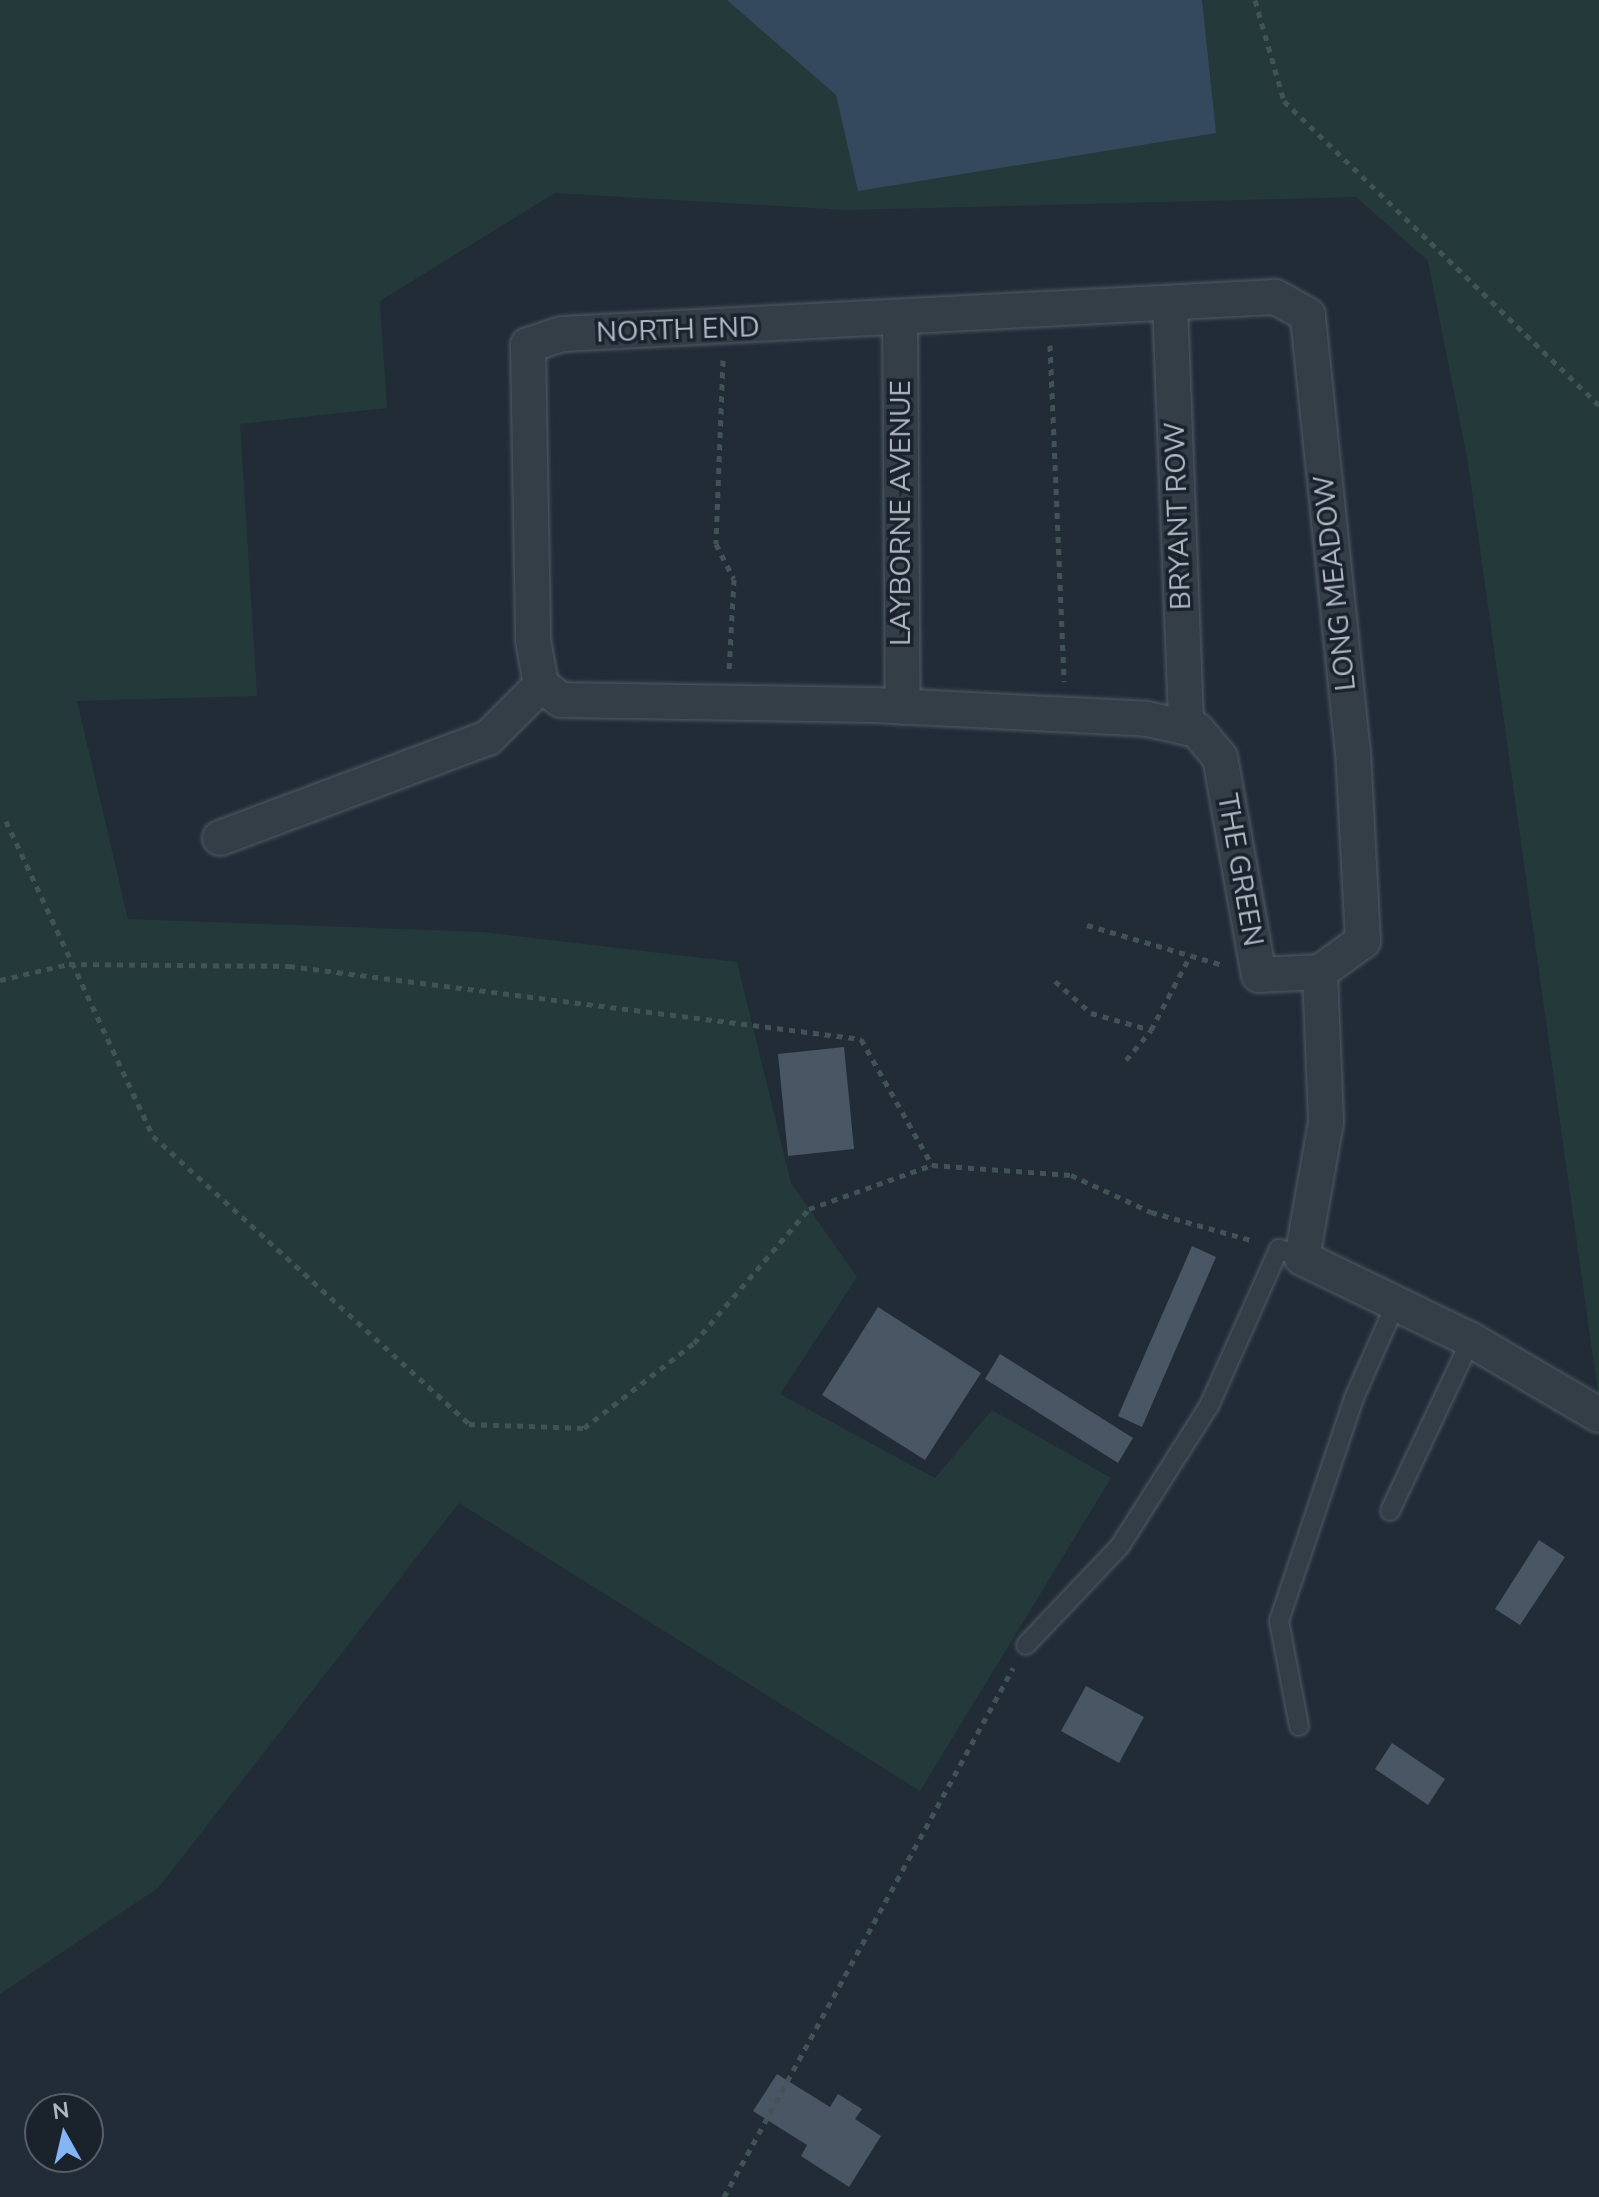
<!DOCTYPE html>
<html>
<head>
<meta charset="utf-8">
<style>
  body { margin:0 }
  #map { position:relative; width:1599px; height:2197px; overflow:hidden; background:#212c37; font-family:"Nunito Sans",sans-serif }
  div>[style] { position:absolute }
  .green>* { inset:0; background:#243939 }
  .water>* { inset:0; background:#35495e }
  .building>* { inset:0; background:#495663 }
  .path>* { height:5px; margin-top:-2.5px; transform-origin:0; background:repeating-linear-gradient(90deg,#415455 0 6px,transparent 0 12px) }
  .roads { filter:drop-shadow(0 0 2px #525b65) drop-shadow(0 0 2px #525b65) }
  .service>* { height:18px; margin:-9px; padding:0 9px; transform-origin:9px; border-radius:9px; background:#343e47 }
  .minor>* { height:34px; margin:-17px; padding:0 17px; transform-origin:17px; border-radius:17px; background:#343e47 }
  span { translate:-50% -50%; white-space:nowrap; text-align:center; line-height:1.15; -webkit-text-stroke:7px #1a232c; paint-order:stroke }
  .street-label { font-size:28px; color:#afb8c4 }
  .north { position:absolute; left:24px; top:2093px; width:80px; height:80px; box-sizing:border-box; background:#1a232c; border:2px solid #565f69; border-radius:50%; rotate:352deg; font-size:22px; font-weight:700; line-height:32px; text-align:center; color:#afb8c4 }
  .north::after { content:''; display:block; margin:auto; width:28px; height:36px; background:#85b6f3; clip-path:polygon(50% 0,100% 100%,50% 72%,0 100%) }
</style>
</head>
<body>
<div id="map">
  <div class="green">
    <div style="clip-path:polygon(0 0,1599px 0,1599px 1401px,1468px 463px,1428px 261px,1356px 197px,847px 210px,555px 193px,380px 301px,387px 408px,240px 424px,257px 696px,77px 701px,128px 919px,483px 932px,737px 962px,791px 1183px,857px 1277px,780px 1394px,935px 1478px,992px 1410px,1111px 1478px,920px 1791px,459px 1503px,158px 1888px,0 1994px)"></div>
  </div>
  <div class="water">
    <div style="clip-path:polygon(727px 0,1202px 0,1216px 133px,858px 191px,836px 95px)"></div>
  </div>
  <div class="building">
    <div style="clip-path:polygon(844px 1047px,854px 1149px,788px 1156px,778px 1054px)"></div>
    <div style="clip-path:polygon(1192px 1246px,1216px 1257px,1142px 1427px,1118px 1416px)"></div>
    <div style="clip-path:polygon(878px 1307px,981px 1373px,925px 1460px,822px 1395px)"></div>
    <div style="clip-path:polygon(1000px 1354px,1133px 1438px,1118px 1463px,985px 1379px)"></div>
    <div style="clip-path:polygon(1539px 1540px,1565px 1557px,1520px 1625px,1495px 1609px)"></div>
    <div style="clip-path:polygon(1086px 1686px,1144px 1717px,1119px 1763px,1061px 1731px)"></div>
    <div style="clip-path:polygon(1392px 1743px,1445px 1779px,1428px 1805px,1375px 1769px)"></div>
    <div style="clip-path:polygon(777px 2074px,830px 2107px,838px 2094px,862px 2109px,855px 2119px,881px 2136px,849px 2187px,801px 2156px,807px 2145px,753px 2111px)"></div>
  </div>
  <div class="path">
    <div style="left:1255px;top:0;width:105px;rotate:74deg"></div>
    <div style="left:1284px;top:101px;width:438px;rotate:44deg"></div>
    <div style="left:1050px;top:345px;width:337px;rotate:87.6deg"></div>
    <div style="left:723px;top:360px;width:184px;rotate:92.2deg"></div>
    <div style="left:716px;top:544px;width:39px;rotate:63deg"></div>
    <div style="left:734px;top:579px;width:91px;rotate:93.1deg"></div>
    <div style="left:6px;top:821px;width:348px;rotate:65deg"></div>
    <div style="left:153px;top:1136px;width:428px;rotate:42.3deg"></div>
    <div style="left:469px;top:1424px;width:115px;rotate:2deg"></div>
    <div style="left:584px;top:1428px;width:139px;rotate:-37.7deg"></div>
    <div style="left:694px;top:1343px;width:177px;rotate:-49.4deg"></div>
    <div style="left:809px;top:1209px;width:131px;rotate:-19.7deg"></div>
    <div style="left:1087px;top:925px;width:142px;rotate:16.4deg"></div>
    <div style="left:0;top:980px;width:71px;rotate:-13.1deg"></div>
    <div style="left:69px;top:964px;width:220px;rotate:0.5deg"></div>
    <div style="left:289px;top:966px;width:577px;rotate:7.27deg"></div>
    <div style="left:861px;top:1039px;width:145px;rotate:60.6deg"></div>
    <div style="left:932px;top:1165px;width:139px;rotate:4.1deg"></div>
    <div style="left:1071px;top:1175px;width:88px;rotate:24.8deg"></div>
    <div style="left:1151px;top:1212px;width:107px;rotate:15.7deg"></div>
    <div style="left:1055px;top:981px;width:48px;rotate:41.6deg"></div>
    <div style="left:1091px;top:1013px;width:62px;rotate:15.8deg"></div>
    <div style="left:1151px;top:1030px;width:84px;rotate:-62.2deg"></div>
    <div style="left:1126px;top:1060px;width:39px;rotate:-50deg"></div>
    <div style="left:724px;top:2197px;width:603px;rotate:-61.35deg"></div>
  </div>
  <div class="roads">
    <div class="service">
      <div style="left:1390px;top:1511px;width:189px;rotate:-64.7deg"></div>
      <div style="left:1026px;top:1645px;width:137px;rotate:-46.5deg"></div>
      <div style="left:1120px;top:1546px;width:166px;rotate:-57.6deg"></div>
      <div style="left:1209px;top:1406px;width:172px;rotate:-66deg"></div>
      <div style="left:1279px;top:1249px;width:25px;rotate:21deg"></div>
      <div style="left:1299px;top:1726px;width:107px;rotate:-100.8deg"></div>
      <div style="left:1279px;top:1621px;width:235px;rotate:-71.4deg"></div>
      <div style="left:1354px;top:1398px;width:104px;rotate:-66.1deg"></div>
    </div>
    <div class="minor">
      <div style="left:1170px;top:303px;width:425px;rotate:87.8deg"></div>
      <div style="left:900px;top:319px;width:388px;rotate:89.6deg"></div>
      <div style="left:220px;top:838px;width:286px;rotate:-20.5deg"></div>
      <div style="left:488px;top:738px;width:75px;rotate:-45deg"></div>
      <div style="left:1320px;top:972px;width:53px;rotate:-35.8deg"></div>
      <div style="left:1363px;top:941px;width:188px;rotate:-93deg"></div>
      <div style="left:1353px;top:753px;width:440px;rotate:-95.9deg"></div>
      <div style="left:1308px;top:315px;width:38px;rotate:-151deg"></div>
      <div style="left:1275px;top:297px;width:714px;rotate:177.03deg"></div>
      <div style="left:562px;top:334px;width:36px;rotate:162deg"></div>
      <div style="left:528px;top:345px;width:295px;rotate:89deg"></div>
      <div style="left:533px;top:640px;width:46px;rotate:79.9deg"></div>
      <div style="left:541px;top:685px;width:25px;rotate:37deg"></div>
      <div style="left:561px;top:700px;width:313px;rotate:0.9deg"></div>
      <div style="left:874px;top:705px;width:273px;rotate:2.9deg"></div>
      <div style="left:1147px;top:719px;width:51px;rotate:12.4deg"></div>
      <div style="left:1197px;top:730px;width:35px;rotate:50deg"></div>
      <div style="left:1220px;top:757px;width:221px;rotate:79.9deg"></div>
      <div style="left:1259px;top:975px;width:61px;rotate:-2.8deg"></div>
      <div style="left:1320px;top:972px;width:150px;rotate:87.7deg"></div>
      <div style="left:1326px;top:1122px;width:138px;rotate:100deg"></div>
      <div style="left:1302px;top:1258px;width:188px;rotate:25.9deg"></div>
      <div style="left:1471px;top:1340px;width:148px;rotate:30.4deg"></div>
    </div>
  </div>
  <div class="street-label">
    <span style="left:678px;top:330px;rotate:-2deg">NORTH END</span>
    <span style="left:901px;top:513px;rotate:-90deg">LAYBORNE AVENUE</span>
    <span style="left:1178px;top:516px;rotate:-92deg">BRYANT ROW</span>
    <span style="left:1335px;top:583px;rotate:-96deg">LONG MEADOW</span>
    <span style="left:1240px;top:870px;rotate:80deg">THE GREEN</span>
  </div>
  <div class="north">N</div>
</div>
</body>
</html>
